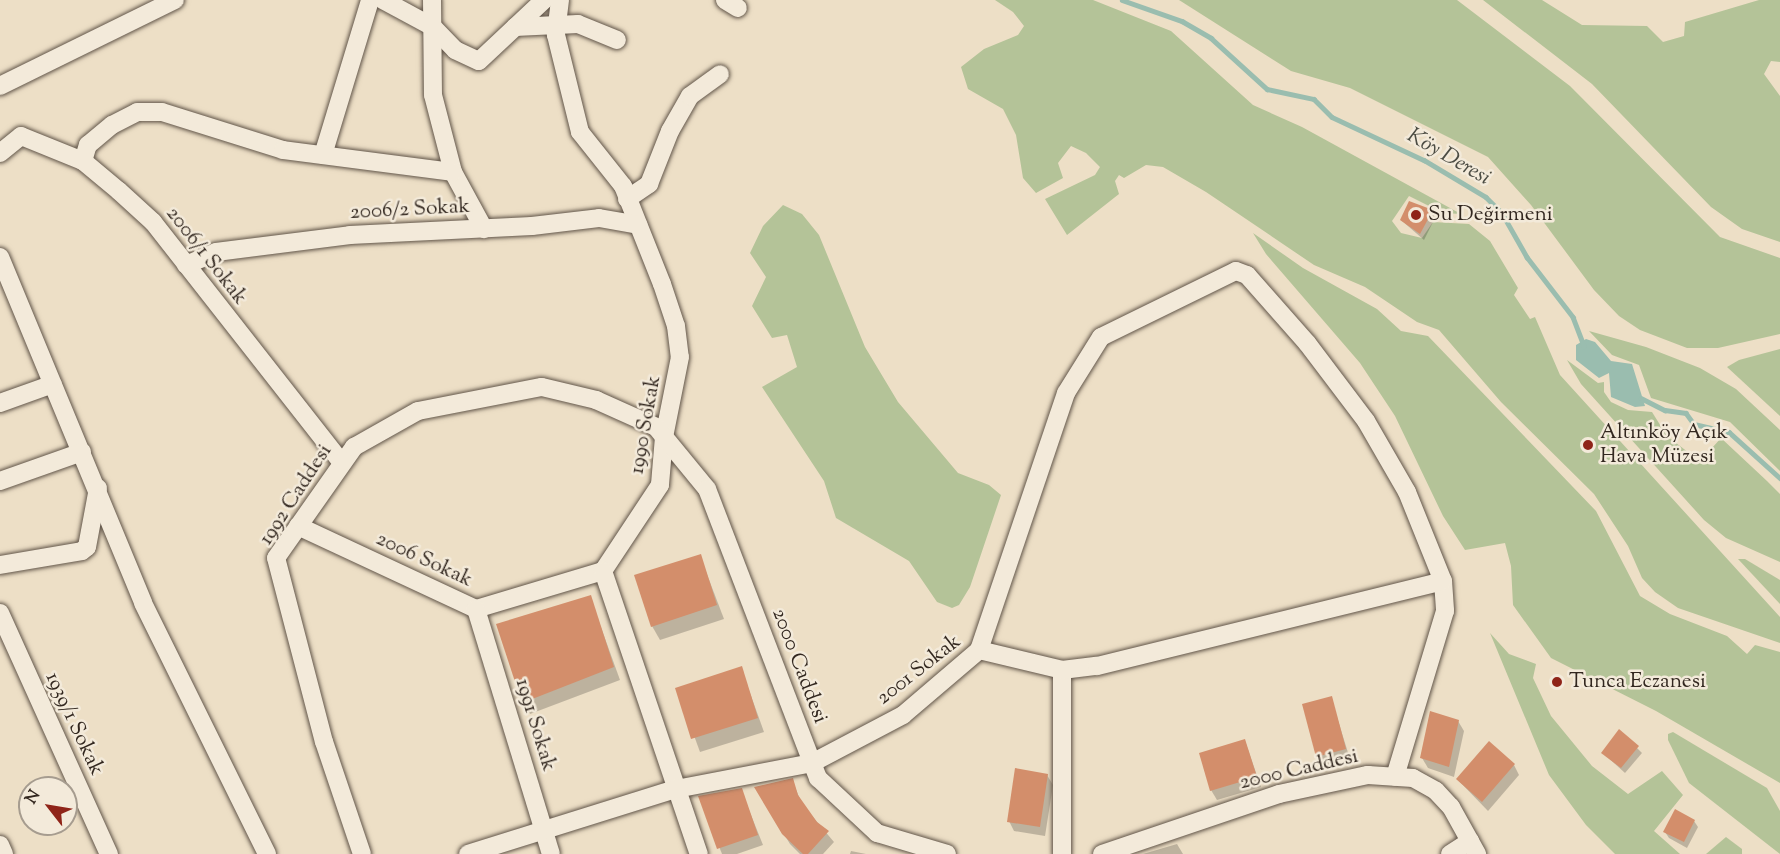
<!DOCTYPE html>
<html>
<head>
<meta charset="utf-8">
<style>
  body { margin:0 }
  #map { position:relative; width:1780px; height:854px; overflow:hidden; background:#eddfc6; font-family:"Sorts Mill Goudy",serif }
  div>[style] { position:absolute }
  .green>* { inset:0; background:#b4c398 }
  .water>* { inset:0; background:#9abdaf }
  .shadow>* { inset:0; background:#0003 }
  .stream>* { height:4.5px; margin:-2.25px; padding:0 2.25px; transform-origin:2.25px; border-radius:2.25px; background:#9abdaf }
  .building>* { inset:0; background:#d38e6b }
  .roads { filter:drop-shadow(0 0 2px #615549) drop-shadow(0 0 2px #615549) }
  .minor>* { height:18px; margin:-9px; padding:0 9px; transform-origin:9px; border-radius:9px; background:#f3eada }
  .dots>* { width:16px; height:16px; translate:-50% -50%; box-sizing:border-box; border:3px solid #f3eada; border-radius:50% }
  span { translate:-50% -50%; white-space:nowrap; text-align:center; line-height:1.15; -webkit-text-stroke:5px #f3eada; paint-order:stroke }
  .street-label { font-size:21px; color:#32271f }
  .poi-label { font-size:21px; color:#32271f }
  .left { translate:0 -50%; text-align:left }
  .water-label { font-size:22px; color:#4c4c43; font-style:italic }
  .north { position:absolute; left:18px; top:776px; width:60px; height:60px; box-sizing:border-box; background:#f3eada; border:2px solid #a69c8f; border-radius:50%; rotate:301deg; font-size:16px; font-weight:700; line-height:24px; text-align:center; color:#32271f }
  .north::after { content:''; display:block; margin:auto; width:21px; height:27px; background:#8f2418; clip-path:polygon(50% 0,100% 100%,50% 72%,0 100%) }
</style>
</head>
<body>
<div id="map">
  <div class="green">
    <div style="clip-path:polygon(995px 0,1093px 0,1171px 31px,1253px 105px,1302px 127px,1461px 214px,1443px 213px,1409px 196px,1392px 221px,1401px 233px,1422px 238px,1433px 222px,1469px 224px,1490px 241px,1518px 288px,1514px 295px,1530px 319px,1535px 317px,1560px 375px,1780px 617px,1780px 643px,1678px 608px,1655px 592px,1642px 578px,1628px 546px,1594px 494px,1501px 402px,1439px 330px,1417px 322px,1365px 287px,1314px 265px,1206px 192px,1163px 167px,1146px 165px,1124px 178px,1119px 175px,1115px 181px,1119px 194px,1067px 235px,1045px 199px,1095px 175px,1100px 167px,1086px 153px,1071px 146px,1058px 163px,1063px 178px,1036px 193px,1023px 178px,1016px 135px,1003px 109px,968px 89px,961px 67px,984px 49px,1018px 35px,1024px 26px,1013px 12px)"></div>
    <div style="clip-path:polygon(1179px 0,1457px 0,1570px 86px,1720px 237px,1780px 258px,1780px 334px,1718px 348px,1687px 348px,1640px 330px,1619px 316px,1594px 290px,1531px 205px,1488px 157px,1350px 88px,1291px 71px)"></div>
    <div style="clip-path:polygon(1483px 0,1542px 0,1582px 25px,1647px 26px,1663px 42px,1684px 36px,1685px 22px,1759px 0,1780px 0,1780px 62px,1771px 61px,1764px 74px,1780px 96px,1780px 242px,1742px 229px,1711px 207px,1592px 84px)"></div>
    <div style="clip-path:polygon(783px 205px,802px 214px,819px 235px,865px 347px,898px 402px,958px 473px,989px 485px,1001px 495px,970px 587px,959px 605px,952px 608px,937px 602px,909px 561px,836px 518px,824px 481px,762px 387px,797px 367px,787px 335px,772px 338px,752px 306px,766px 277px,750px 253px,763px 226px)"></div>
    <div style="clip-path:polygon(1253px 233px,1303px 268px,1377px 309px,1401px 331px,1428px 336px,1596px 511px,1640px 596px,1670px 614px,1727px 636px,1747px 654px,1755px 645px,1780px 652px,1780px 783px,1656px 711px,1551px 658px,1513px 605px,1511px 566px,1505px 543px,1465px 550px,1443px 516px,1395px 416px,1360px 363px,1266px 254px)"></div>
    <div style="clip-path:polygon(1589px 331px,1646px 347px,1700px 368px,1736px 389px,1780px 430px,1780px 471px,1730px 422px,1651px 398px,1639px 365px,1612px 355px)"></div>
    <div style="clip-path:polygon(1780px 349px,1780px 416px,1727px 367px,1739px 360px)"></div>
    <div style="clip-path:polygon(1567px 360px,1598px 383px,1604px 382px,1604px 392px,1611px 402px,1628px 410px,1652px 412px,1667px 436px,1693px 456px,1703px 458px,1721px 438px,1767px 481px,1780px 494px,1780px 562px,1726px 538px,1704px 520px,1581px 384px)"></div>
    <div style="clip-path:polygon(1738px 559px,1745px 559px,1780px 580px,1780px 604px)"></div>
    <div style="clip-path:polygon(1490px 633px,1509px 654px,1536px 664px,1533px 678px,1551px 716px,1592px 766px,1628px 794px,1662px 771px,1683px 795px,1654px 831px,1680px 854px,1615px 854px,1586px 825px,1549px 775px)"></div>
    <div style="clip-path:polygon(1673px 732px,1767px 788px,1780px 811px,1780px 854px,1689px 783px,1668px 740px,1668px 734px)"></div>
    <div style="clip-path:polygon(1726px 837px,1742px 849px,1742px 854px,1706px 854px)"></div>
  </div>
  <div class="water">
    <div style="clip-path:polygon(1586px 339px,1595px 342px,1611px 361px,1632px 364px,1645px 406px,1635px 407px,1611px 397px,1609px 373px,1599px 378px,1576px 360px,1576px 345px)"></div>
  </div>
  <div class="shadow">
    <div style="clip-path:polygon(1432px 212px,1435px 218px,1424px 240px,1401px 220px)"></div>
    <div style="clip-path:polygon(700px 556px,724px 619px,660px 640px,652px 626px)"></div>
    <div style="clip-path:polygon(590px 597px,620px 680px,530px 714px,523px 702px)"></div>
    <div style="clip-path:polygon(741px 668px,764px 732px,700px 752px,677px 689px)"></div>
    <div style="clip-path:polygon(1331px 698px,1350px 759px,1323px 767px,1304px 705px)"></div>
    <div style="clip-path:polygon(1458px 721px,1464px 731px,1454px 777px,1428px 768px,1422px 758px)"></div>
    <div style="clip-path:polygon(1620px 731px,1642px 753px,1625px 773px,1603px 753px)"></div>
    <div style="clip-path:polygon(1245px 741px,1261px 787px,1217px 800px,1211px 790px)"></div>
    <div style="clip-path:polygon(1514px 765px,1519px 775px,1488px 811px,1458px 780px)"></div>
    <div style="clip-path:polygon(1047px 775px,1053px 785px,1045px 836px,1014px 831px,1009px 821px)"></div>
    <div style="clip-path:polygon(792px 780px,802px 804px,834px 842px,823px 854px,800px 854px,790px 844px,756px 788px)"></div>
    <div style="clip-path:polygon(741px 790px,763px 845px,737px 854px,722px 854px,700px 797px)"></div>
    <div style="clip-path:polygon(1694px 821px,1698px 827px,1687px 848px,1669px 838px,1665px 832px)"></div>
    <div style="clip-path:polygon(1177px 844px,1183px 854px,1143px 854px)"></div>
    <div style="clip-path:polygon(851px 851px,866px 854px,850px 854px)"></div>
  </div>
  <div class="stream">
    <div style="left:1122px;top:0;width:64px;rotate:19.3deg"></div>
    <div style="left:1182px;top:21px;width:34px;rotate:30deg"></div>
    <div style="left:1211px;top:38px;width:76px;rotate:42.3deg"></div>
    <div style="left:1267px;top:89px;width:48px;rotate:12deg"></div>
    <div style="left:1314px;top:99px;width:25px;rotate:45deg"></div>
    <div style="left:1332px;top:117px;width:102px;rotate:25.1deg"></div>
    <div style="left:1424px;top:160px;width:72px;rotate:30.8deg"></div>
    <div style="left:1486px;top:197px;width:23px;rotate:45deg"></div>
    <div style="left:1502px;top:213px;width:51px;rotate:60.4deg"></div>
    <div style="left:1527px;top:257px;width:76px;rotate:52.5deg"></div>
    <div style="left:1573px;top:317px;width:31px;rotate:69deg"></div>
    <div style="left:1641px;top:398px;width:27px;rotate:27deg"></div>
    <div style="left:1665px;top:410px;width:21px;rotate:8deg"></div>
    <div style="left:1686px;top:413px;width:14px;rotate:54deg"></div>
    <div style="left:1694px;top:424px;width:36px;rotate:13deg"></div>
    <div style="left:1729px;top:432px;width:69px;rotate:42deg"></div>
  </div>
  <div class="building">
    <div style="clip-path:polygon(1409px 201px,1433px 210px,1420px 234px,1400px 220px)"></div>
    <div style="clip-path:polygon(701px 554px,717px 605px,651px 627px,634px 575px)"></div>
    <div style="clip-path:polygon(591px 595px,614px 667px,522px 703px,496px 624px)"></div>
    <div style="clip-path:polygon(742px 666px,758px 718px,691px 739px,675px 688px)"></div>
    <div style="clip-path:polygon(1332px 696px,1346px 749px,1316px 757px,1302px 704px)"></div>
    <div style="clip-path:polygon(1430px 711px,1459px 720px,1449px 767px,1420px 758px)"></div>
    <div style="clip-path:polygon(1619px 729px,1639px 746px,1621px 768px,1601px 753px)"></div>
    <div style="clip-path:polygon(1245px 739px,1257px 777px,1210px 791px,1199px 753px)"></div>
    <div style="clip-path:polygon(1489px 741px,1515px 764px,1482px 802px,1456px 779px)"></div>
    <div style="clip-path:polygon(1015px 768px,1048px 774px,1040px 827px,1007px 822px)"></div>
    <div style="clip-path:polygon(793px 778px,798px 795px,817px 822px,829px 831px,808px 854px,803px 854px,782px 834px,754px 787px)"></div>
    <div style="clip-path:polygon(742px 788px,758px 835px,717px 849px,698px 796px)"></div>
    <div style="clip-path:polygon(1675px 809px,1695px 820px,1684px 842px,1663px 832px)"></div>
  </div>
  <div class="roads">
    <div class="minor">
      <div style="left:383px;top:0;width:57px;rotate:28.4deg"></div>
      <div style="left:433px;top:27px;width:32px;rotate:46deg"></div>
      <div style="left:455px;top:50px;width:26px;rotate:25deg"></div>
      <div style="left:479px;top:61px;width:89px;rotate:-43.2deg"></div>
      <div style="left:432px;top:0;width:95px;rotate:89.4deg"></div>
      <div style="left:433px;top:95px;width:80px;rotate:75.4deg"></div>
      <div style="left:453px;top:172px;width:65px;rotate:61.5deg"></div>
      <div style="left:560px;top:0;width:35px;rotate:97deg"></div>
      <div style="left:556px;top:35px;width:100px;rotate:76.1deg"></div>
      <div style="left:580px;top:132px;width:69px;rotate:51.5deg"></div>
      <div style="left:623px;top:186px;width:105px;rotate:68.3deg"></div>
      <div style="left:662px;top:284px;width:44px;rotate:71.6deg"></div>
      <div style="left:676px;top:326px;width:31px;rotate:83deg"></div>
      <div style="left:680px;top:357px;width:82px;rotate:101.3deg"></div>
      <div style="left:664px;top:437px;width:48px;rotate:94.8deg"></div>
      <div style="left:660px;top:485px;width:103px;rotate:123.5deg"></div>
      <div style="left:725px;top:0;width:15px;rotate:32deg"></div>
      <div style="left:515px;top:27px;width:63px;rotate:-2.7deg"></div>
      <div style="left:578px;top:24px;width:42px;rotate:22.3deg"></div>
      <div style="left:0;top:86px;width:195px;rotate:-26.2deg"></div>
      <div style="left:0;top:153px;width:27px;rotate:-39deg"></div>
      <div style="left:21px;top:136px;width:67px;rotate:22deg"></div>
      <div style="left:83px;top:161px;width:47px;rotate:39.8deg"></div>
      <div style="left:119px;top:191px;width:46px;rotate:42.4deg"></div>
      <div style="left:153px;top:222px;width:306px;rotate:51.9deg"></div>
      <div style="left:323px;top:155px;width:162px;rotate:-73.1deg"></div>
      <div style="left:83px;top:161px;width:17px;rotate:-73deg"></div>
      <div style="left:88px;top:145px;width:31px;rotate:-40deg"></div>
      <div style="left:112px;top:125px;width:28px;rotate:-27deg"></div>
      <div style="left:137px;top:112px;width:25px"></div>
      <div style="left:162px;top:112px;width:127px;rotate:17.4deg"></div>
      <div style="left:283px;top:150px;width:171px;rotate:7.4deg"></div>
      <div style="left:627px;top:199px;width:27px;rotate:-34deg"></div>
      <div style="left:649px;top:184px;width:57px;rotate:-68.4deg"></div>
      <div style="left:670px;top:131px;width:40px;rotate:-60.3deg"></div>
      <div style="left:690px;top:96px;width:37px;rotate:-36deg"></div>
      <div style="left:0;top:257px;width:374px;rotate:67.5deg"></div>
      <div style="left:143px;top:603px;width:280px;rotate:63.7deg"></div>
      <div style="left:186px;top:265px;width:33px;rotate:-23deg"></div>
      <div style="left:216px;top:252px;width:135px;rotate:-7.2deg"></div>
      <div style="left:350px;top:235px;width:182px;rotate:-2.8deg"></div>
      <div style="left:532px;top:226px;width:67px;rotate:-6.8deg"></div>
      <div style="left:599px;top:218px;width:40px;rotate:10deg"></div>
      <div style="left:0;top:403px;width:56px;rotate:-19.7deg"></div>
      <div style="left:0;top:481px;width:87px;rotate:-19.5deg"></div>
      <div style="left:298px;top:526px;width:196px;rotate:25deg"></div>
      <div style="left:476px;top:609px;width:133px;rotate:-16.7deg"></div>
      <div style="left:0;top:565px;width:83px;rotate:-9.7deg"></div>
      <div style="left:82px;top:551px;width:6px;rotate:-39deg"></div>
      <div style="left:87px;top:547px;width:60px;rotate:-79.4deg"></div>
      <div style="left:603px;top:571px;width:299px;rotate:71.3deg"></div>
      <div style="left:476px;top:609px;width:256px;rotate:73deg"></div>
      <div style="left:0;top:613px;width:265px;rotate:65.7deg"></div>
      <div style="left:979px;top:650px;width:271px;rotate:-71.3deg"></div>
      <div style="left:1066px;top:393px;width:66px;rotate:-58deg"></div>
      <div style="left:1101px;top:337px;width:150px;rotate:-26.1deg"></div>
      <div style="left:1236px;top:271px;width:12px;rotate:20deg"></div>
      <div style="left:1247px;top:275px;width:91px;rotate:48.6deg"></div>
      <div style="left:1307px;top:343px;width:98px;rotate:52.9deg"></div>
      <div style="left:1366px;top:421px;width:82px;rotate:60deg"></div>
      <div style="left:1407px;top:492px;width:96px;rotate:68deg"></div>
      <div style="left:1443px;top:581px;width:30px;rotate:86deg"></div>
      <div style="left:1445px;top:611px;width:173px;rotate:106.8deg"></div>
      <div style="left:1062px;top:670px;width:184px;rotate:90deg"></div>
      <div style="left:0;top:845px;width:10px;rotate:66deg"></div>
      <div style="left:362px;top:854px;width:118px;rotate:-108.7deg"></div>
      <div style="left:324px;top:742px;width:190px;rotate:-104.6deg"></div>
      <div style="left:276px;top:558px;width:136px;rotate:-54.9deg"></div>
      <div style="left:354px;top:447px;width:73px;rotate:-29.4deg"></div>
      <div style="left:418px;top:411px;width:126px;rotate:-11deg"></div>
      <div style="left:542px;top:387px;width:56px;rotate:13.5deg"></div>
      <div style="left:596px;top:400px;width:66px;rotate:24.2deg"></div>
      <div style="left:656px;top:427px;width:80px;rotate:50.6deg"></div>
      <div style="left:707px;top:489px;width:310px;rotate:69deg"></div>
      <div style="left:818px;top:778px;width:81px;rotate:43deg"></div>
      <div style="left:877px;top:833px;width:73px;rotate:16.7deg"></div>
      <div style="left:468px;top:854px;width:218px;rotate:-17.4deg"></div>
      <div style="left:676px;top:789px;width:138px;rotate:-10.8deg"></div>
      <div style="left:812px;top:763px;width:103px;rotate:-27.8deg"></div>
      <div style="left:903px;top:715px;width:100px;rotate:-40.5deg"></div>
      <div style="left:979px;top:650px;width:85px;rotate:13.5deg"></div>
      <div style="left:1062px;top:670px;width:35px;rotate:-7deg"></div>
      <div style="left:1097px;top:666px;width:356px;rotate:-13.8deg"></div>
      <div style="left:1102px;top:854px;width:187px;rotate:-18.7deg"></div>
      <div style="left:1279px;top:794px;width:91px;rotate:-12.1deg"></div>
      <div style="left:1368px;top:775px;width:45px;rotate:3.8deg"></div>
      <div style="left:1413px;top:778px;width:26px;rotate:29deg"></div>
      <div style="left:1436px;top:791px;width:22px;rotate:47deg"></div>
      <div style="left:1451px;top:807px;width:54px;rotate:61deg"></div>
      <div style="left:1450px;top:854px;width:24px;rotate:-33deg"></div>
    </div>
  </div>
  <div class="dots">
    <div style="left:1416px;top:215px;background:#8f2418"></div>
    <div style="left:1588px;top:445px;background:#8f2418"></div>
    <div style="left:1557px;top:682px;background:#8f2418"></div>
  </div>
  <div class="street-label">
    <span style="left:410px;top:210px;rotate:-3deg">2006/2 Sokak</span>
    <span style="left:206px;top:256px;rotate:52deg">2006/1 Sokak</span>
    <span style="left:646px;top:425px;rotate:-80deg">1990 Sokak</span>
    <span style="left:296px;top:495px;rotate:-57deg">1992 Caddesi</span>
    <span style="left:424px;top:560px;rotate:25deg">2006 Sokak</span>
    <span style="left:799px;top:666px;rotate:69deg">2000 Caddesi</span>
    <span style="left:919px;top:670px;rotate:-38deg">2001 Sokak</span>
    <span style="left:74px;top:724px;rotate:65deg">1939/1 Sokak</span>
    <span style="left:535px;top:725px;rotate:73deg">1991 Sokak</span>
    <span style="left:1299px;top:770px;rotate:-13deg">2000 Caddesi</span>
  </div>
  <div class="poi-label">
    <span class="left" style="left:1428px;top:215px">Su Değirmeni</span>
    <span class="left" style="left:1600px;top:445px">Altınköy Açık<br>Hava Müzesi</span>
    <span class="left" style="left:1569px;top:682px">Tunca Eczanesi</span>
  </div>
  <div class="water-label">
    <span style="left:1448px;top:158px;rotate:30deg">Köy Deresi</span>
  </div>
  <div class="north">N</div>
</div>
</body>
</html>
